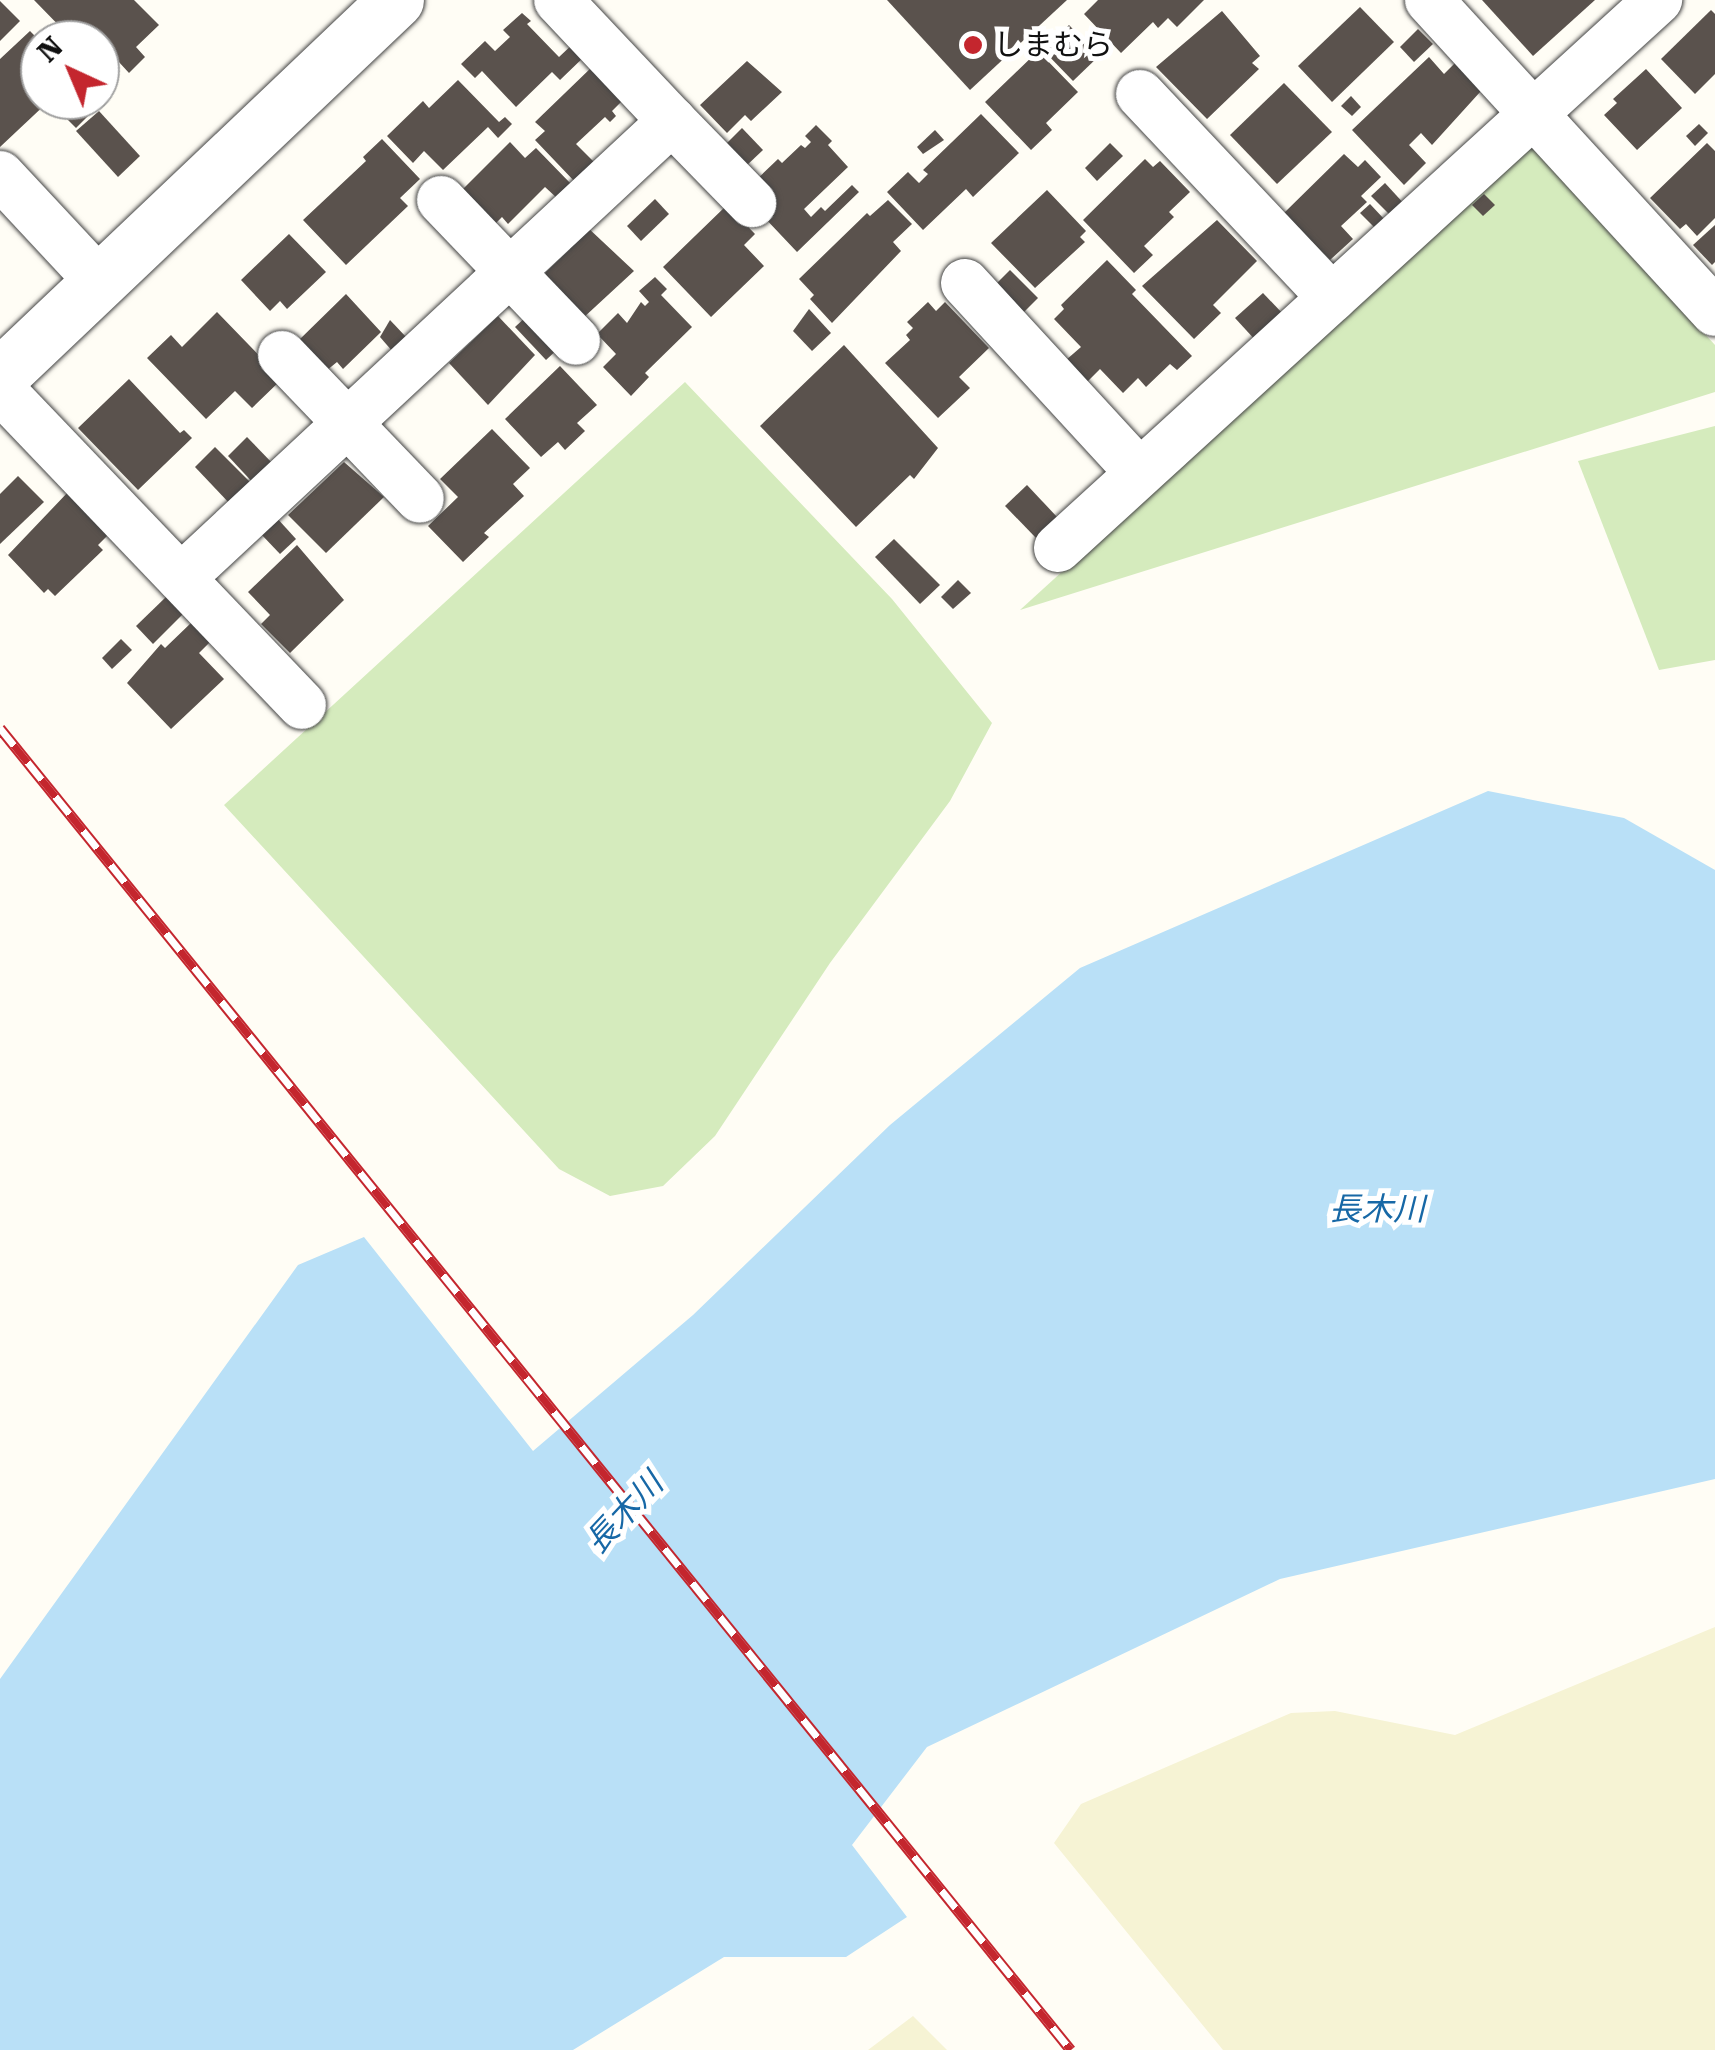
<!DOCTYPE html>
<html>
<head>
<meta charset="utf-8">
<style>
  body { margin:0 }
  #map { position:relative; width:1715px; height:2050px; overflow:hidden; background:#fffdf5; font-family:"Roboto Serif","Noto Sans JP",serif }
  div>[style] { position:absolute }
  .farmland>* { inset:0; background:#f6f3d4 }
  .green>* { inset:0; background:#d5ebbd }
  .water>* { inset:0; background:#b9e0f7 }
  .building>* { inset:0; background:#5a524d }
  .roads { filter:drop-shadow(0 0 2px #444) drop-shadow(0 0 2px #444) }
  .minor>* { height:48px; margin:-24px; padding:0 24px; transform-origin:24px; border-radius:24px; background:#fff }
  .tertiary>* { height:55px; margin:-27.5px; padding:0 27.5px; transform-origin:27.5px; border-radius:27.5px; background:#fff }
  .rail>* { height:11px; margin-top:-5.5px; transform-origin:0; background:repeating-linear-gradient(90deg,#fff 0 22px,#c4262e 0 44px); box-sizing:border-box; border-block:2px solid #c4262e }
  .dots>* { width:28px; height:28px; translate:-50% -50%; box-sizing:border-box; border:5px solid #fff; border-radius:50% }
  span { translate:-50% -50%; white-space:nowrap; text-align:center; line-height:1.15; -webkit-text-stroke:10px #fff; paint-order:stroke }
  .poi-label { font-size:30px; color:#111 }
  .left { translate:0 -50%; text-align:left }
  .water-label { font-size:32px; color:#1768a6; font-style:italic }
  .north { position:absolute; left:20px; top:20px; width:100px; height:100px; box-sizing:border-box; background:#fff; border:2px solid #a0a0a0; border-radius:50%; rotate:316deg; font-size:28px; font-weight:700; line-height:40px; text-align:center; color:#111 }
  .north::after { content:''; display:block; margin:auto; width:35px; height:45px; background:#c4262e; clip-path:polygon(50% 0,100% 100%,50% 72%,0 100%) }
</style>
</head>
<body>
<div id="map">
  <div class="farmland">
    <div style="clip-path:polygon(1715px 1627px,1715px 2050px,1223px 2050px,1054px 1843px,1081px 1804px,1291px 1713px,1335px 1711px,1455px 1735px)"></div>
    <div style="clip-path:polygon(913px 2016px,947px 2050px,868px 2050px)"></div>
  </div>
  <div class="green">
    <div style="clip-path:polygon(1530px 145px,1715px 345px,1715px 392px,1020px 610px)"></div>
    <div style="clip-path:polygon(685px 382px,892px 599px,992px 723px,950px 801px,830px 963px,715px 1136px,663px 1186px,610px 1196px,559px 1169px,224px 805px)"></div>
    <div style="clip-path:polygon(1715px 426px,1715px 660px,1659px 670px,1578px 461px)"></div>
  </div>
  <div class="water">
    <div style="clip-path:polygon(1488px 791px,1624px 818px,1715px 870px,1715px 1479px,1280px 1579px,927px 1747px,852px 1845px,907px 1917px,846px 1957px,724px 1957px,573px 2050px,0 2050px,0 1679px,298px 1265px,364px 1237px,533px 1451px,693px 1315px,890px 1125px,1080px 968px)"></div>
  </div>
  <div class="building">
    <div style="clip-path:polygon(34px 0,134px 0,159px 25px,136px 47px,145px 57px,129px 73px,118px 61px,105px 74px,100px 68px,100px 40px,73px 40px)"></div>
    <div style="clip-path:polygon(887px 0,1067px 0,970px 90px)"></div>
    <div style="clip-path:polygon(1098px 0,1204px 0,1177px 27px,1168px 18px,1158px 28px,1153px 22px,1121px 53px,1084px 14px)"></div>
    <div style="clip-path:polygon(1482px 0,1595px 0,1533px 56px)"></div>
    <div style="clip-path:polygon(0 1px,20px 21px,0 41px)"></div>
    <div style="clip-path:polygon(1360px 7px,1394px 42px,1332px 102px,1298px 66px)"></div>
    <div style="clip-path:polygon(1711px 10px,1715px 14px,1715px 74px,1695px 94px,1661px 59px)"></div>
    <div style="clip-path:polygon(1222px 11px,1260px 56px,1252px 63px,1259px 69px,1207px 119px,1156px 67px)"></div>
    <div style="clip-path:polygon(522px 13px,531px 21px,527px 24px,559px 57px,575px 42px,587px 54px,560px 80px,552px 72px,516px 107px,482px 71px,475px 78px,461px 64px,485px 41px,495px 51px,510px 37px,503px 30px)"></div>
    <div style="clip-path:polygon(1069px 25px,1099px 56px,1073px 81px,1043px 50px)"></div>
    <div style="clip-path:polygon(1418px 29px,1433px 44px,1414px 62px,1400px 47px)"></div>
    <div style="clip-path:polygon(30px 31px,40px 41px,40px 100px,50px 100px,0 147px,0 59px)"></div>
    <div style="clip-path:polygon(1038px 51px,1078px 92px,1046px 123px,1052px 130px,1031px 150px,985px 102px)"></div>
    <div style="clip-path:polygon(1429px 57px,1444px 74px,1455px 63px,1481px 91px,1432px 145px,1421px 133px,1409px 145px,1426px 163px,1404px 185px,1352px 130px)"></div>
    <div style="clip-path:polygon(747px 61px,782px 92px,751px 121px,745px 115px,727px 133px,700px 105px)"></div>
    <div style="clip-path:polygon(594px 65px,626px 97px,612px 111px,616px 116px,610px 122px,605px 117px,576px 144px,596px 164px,576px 183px,535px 140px,545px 131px,535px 122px)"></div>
    <div style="clip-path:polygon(1646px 69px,1682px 108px,1637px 150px,1604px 115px,1617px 103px,1613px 99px)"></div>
    <div style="clip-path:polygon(458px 80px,499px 122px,505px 117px,512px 124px,498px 138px,488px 127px,443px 170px,424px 151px,413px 163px,387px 136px,423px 101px,429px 108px)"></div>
    <div style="clip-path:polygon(1284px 83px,1332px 132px,1277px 184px,1230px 135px)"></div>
    <div style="clip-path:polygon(1351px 96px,1361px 107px,1352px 116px,1341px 106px)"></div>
    <div style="clip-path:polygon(56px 100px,99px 100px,101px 103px,76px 128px,52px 104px)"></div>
    <div style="clip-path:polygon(99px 111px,140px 156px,118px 177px,76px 131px)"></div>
    <div style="clip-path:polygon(981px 114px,1019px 153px,973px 197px,966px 189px,923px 230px,887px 192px,908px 172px,919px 183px,928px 174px,923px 170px)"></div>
    <div style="clip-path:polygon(1699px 124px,1708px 133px,1695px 146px,1686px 136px)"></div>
    <div style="clip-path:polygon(816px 125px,832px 141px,828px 145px,848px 167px,804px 209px,811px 217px,821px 207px,825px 211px,852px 185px,859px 192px,797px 252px,761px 214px,755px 181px,778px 159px,782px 163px,801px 145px,805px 148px,811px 142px,805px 136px)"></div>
    <div style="clip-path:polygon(742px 128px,763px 150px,745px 167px,724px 146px)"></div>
    <div style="clip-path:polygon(935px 130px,944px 140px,923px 154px,917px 147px)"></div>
    <div style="clip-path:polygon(382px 139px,420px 179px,400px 198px,408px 206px,346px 265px,303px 220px,366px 161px,363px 157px)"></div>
    <div style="clip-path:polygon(510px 142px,525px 158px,536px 148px,572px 185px,558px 199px,545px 187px,508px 224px,502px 217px,492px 227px,480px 214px,484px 210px,463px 189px)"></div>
    <div style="clip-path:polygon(1110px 143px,1123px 156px,1097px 181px,1085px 168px)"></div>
    <div style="clip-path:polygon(1707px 143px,1715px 151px,1715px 218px,1697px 236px,1686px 224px,1680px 229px,1650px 198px)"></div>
    <div style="clip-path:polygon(1344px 154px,1358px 167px,1365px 160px,1381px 177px,1361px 196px,1367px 202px,1341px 226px,1353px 239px,1330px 260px,1284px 213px)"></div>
    <div style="clip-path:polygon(1145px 159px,1153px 167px,1160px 161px,1190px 192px,1169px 212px,1174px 217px,1144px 246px,1153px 255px,1134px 273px,1083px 220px)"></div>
    <div style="clip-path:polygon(1385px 183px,1407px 207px,1394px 219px,1371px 196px)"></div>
    <div style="clip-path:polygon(1047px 190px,1086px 231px,1080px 237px,1085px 242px,1035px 288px,991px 243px)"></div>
    <div style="clip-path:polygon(1484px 194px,1495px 205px,1483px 216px,1472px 205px)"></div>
    <div style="clip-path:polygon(655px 199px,669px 214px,641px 241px,627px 226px)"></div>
    <div style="clip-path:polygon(888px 200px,912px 224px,893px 242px,901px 251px,832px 323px,810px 299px,814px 295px,799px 279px,867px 213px,870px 216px)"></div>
    <div style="clip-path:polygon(1370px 204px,1385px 220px,1376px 229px,1360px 213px)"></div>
    <div style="clip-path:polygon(727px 205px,755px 234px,744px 245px,764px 266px,711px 317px,663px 267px)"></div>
    <div style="clip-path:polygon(1217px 220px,1257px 261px,1213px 305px,1221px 313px,1194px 339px,1142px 286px)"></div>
    <div style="clip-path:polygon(1715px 225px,1715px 262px,1712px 265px,1693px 245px)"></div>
    <div style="clip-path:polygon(586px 226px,634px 271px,582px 319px,546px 280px,546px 272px,570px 249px,566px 245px)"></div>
    <div style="clip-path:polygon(289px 234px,326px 272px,287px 309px,280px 301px,270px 311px,241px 280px)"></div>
    <div style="clip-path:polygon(1107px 260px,1136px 290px,1132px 294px,1192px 356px,1177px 370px,1170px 364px,1146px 387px,1138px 378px,1123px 393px,1100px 369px,1087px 382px,1066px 360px,1081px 347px,1054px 319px,1064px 309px,1061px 305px)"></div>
    <div style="clip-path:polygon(1010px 270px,1038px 298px,1022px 314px,994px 286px)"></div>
    <div style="clip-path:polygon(655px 277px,667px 289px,661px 295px,692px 327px,645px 373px,649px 377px,631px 396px,603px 367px,616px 354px,597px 334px,618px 313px,627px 323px,641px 302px,645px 306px,649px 302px,639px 291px)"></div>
    <div style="clip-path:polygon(1263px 293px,1285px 316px,1257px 342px,1235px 318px)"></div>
    <div style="clip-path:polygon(346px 294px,381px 332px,343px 369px,337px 362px,326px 371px,298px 341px)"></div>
    <div style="clip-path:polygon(928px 302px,936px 311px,945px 302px,989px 348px,959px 377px,970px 388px,938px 418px,885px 363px,910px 340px,906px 335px,913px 328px,907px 322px)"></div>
    <div style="clip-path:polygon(809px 309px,831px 333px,812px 351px,793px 331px)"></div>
    <div style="clip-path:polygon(217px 312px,282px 379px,252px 408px,235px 391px,206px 419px,147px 358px,171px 335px,182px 347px)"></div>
    <div style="clip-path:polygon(529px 314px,560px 347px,546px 360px,515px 327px)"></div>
    <div style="clip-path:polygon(498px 316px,535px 355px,488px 405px,449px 363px)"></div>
    <div style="clip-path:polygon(390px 320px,407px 338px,393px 352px,380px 337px)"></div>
    <div style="clip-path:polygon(844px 345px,938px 448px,914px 479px,910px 475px,856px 527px,760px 426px)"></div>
    <div style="clip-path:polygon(560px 366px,597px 405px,577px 423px,585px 431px,565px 450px,558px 442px,541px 457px,505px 419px)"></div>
    <div style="clip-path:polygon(129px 379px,180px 433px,184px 430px,192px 438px,138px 490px,78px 428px)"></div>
    <div style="clip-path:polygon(492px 429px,530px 468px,513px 484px,524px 496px,484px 533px,489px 537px,463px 562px,428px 526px,458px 497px,440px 479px)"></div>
    <div style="clip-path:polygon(247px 437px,276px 467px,256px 486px,228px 456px)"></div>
    <div style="clip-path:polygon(215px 447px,252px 484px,231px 505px,195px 467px)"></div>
    <div style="clip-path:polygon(344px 462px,384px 497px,326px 553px,288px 515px)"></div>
    <div style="clip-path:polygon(18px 476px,44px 502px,0 544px,0 494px)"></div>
    <div style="clip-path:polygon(1027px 485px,1058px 518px,1036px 538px,1005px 506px)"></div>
    <div style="clip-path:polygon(69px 491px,110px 533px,98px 545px,103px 550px,55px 596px,48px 589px,44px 593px,8px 555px)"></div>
    <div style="clip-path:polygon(276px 517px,296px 539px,280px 554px,260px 533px)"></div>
    <div style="clip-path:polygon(894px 539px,940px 585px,920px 604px,875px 557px)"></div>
    <div style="clip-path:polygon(297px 545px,344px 600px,290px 653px,261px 624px,270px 615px,248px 592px)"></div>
    <div style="clip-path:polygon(958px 580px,971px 593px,953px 609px,941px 597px)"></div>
    <div style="clip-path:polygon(167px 596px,184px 613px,153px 644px,136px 626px)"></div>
    <div style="clip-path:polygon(192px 622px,210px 642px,199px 653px,224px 679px,171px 729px,127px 683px,161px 644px,165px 648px)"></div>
    <div style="clip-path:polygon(121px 639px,132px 650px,112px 669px,102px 658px)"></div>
  </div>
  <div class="roads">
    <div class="minor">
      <div style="left:1429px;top:0;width:423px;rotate:47.5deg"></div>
      <div style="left:1140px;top:94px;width:280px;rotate:46.7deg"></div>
      <div style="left:672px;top:121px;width:115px;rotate:45.7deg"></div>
      <div style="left:0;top:175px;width:145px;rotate:47deg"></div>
      <div style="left:441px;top:200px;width:195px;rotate:46.2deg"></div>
      <div style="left:965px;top:283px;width:258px;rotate:47.4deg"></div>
      <div style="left:282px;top:355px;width:199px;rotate:46.2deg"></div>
      <div style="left:0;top:389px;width:437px;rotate:46.3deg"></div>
      <div style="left:1058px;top:548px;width:813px;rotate:-42.41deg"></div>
      <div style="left:181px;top:578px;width:671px;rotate:-42.95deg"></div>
      <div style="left:672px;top:121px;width:166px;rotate:-133.3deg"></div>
    </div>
    <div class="tertiary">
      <div style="left:0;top:376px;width:546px;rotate:-43.52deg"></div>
    </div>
  </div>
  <div class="rail">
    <div style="left:0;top:728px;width:1701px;rotate:50.99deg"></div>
  </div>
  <div class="dots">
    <div style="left:973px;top:45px;background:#c4262e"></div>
  </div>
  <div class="poi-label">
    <span class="left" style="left:993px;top:45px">しまむら</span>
  </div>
  <div class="water-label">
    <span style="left:1377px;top:1209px">長木川</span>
    <span style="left:624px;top:1513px;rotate:-47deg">長木川</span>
  </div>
  <div class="north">N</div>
</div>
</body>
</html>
